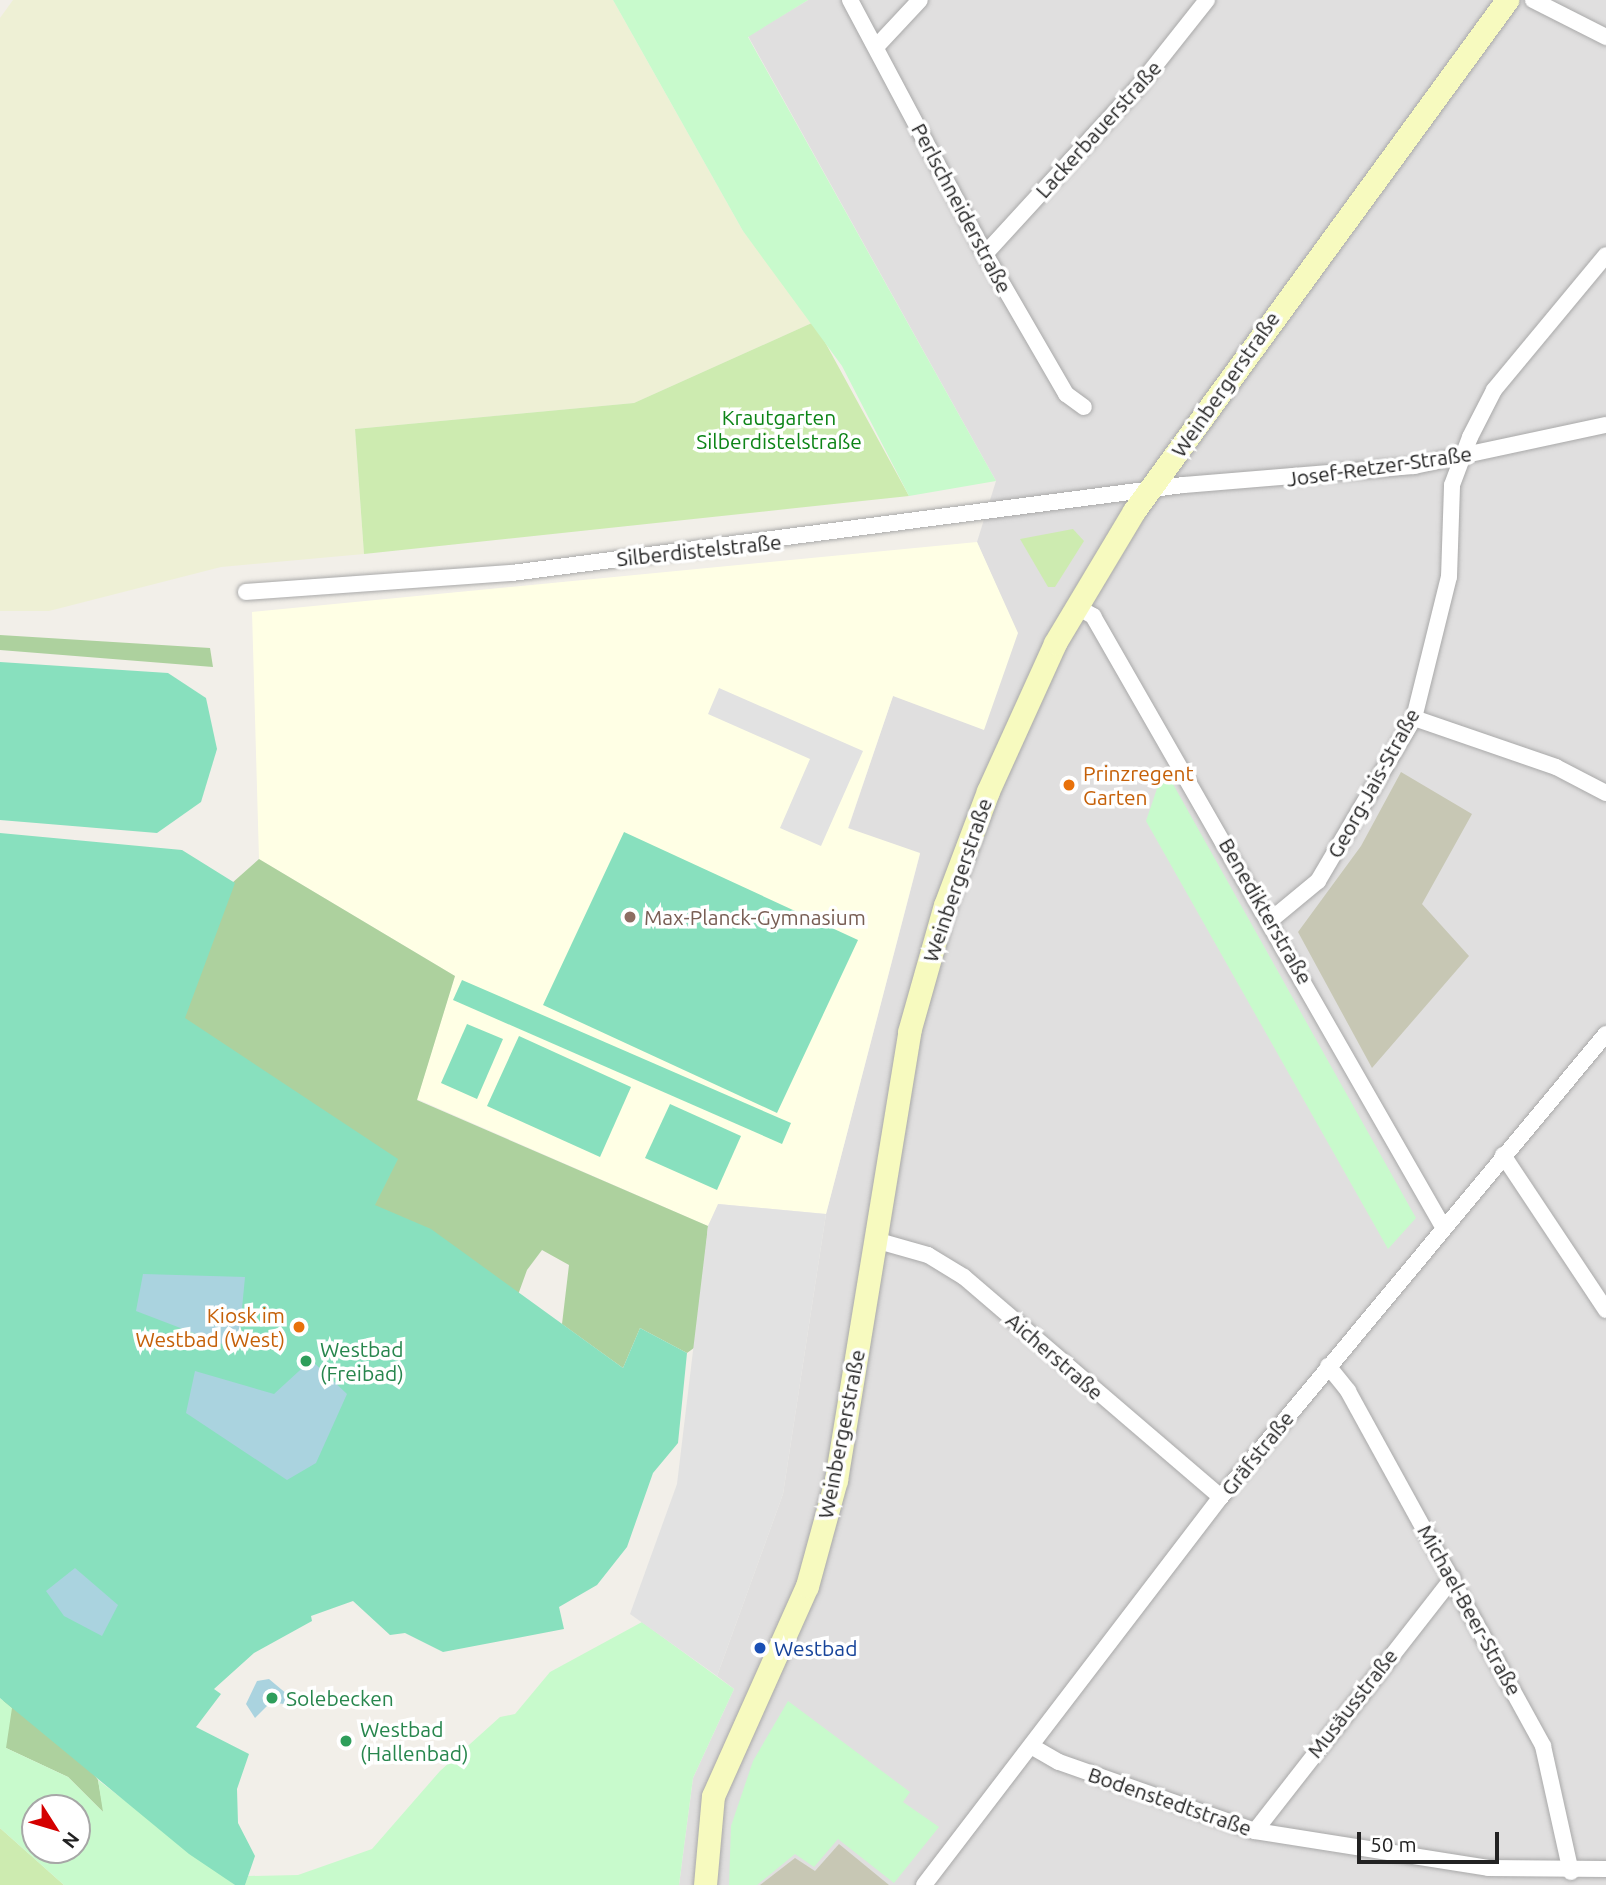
<!DOCTYPE html>
<html>
<head>
<meta charset="utf-8">
<style>
  body { margin:0 }
  #map { position:relative; width:1606px; height:1885px; overflow:hidden; background:#f2efe9; font-family:Ubuntu,sans-serif }
  div>[style] { position:absolute }
  .residential>* { inset:0; background:#e0dfdf }
  .education>* { inset:0; background:#ffffe5 }
  .construction>* { inset:0; background:#c7c7b4 }
  .farmland>* { inset:0; background:#eef0d5 }
  .grass>* { inset:0; background:#cdebb0 }
  .forest>* { inset:0; background:#add19e }
  .park>* { inset:0; background:#c8facc }
  .pitch>* { inset:0; background:#88e0be }
  .parking>* { inset:0; background:#e2e2e2 }
  .water>* { inset:0; background:#aad3df }
  .roads { filter:drop-shadow(0 0 2px #a9a9a9) drop-shadow(0 0 2px #a9a9a9) }
  .street>* { height:16px; margin:-8px; padding:0 8px; transform-origin:8px; border-radius:8px; background:#fff }
  .secondary>* { height:23px; margin:-11.5px; padding:0 11.5px; transform-origin:11.5px; border-radius:11.5px; background:#f7fabf }
  .dots>* { width:19px; height:19px; translate:-50% -50%; box-sizing:border-box; border:4px solid #fff; border-radius:50% }
  span { translate:-50% -50%; white-space:nowrap; text-align:center; line-height:1.15; -webkit-text-stroke:7px #fff; paint-order:stroke }
  .street-label { font-size:21px; color:#222 }
  .park-label { font-size:21px; color:#0c8416 }
  .food-label { font-size:21px; color:#c56008 }
  .left { translate:0 -50%; text-align:left }
  .right { translate:-100% -50%; text-align:right }
  .education-label { font-size:21px; color:#785e54 }
  .leisure-label { font-size:21px; color:#27864d }
  .transit-label { font-size:21px; color:#164399 }
  .north { position:absolute; left:21px; top:1794px; width:70px; height:70px; box-sizing:border-box; background:#fff; border:2px solid #a7a7a7; border-radius:50%; rotate:127deg; font-size:19px; font-weight:700; line-height:28px; text-align:center; color:#222 }
  .north::after { content:''; display:block; margin:auto; width:24px; height:32px; background:#d40000; clip-path:polygon(50% 0,100% 100%,50% 72%,0 100%) }
  .scale { position:absolute; left:1357px; top:1832px; width:142px; height:32px; box-sizing:border-box; border:4px solid #222; border-top:0; padding-left:9px; font-size:21px; line-height:24px; white-space:nowrap; color:#222; -webkit-text-stroke:5px #fff; paint-order:stroke }
</style>
</head>
<body>
<div id="map">
  <div class="residential">
    <div style="clip-path:polygon(808px 0,1606px 0,1606px 1885px,679px 1885px,693px 1778px,734px 1689px,717px 1676px,783px 1494px,826px 1214px,920px 854px,848px 829px,893px 696px,1017px 633px,977px 542px,996px 481px,748px 36px)"></div>
  </div>
  <div class="education">
    <div style="clip-path:polygon(977px 542px,1018px 633px,984px 730px,893px 696px,848px 828px,920px 853px,826px 1214px,719px 1204px,708px 1226px,417px 1099px,455px 976px,259px 859px,252px 612px)"></div>
  </div>
  <div class="construction">
    <div style="clip-path:polygon(1401px 772px,1472px 814px,1422px 904px,1469px 956px,1372px 1068px,1298px 932px,1361px 846px)"></div>
    <div style="clip-path:polygon(839px 1844px,889px 1885px,760px 1885px,795px 1858px,815px 1871px)"></div>
  </div>
  <div class="farmland">
    <div style="clip-path:polygon(13px 0,613px 0,743px 231px,814px 322px,634px 403px,355px 429px,364px 554px,221px 567px,49px 611px,0 611px,0 18px)"></div>
  </div>
  <div class="grass">
    <div style="clip-path:polygon(814px 322px,909px 496px,364px 554px,355px 429px,634px 403px)"></div>
    <div style="clip-path:polygon(1073px 529px,1084px 541px,1055px 587px,1048px 587px,1020px 539px)"></div>
    <div style="clip-path:polygon(0 1828px,64px 1885px,0 1885px)"></div>
  </div>
  <div class="forest">
    <div style="clip-path:polygon(0 635px,210px 648px,213px 667px,0 650px)"></div>
    <div style="clip-path:polygon(259px 859px,455px 976px,417px 1100px,708px 1226px,698px 1345px,687px 1353px,640px 1328px,623px 1368px,562px 1324px,569px 1265px,542px 1250px,527px 1270px,506px 1328px,147px 1020px,196px 915px)"></div>
    <div style="clip-path:polygon(0 1646px,98px 1780px,104px 1813px,68px 1777px,6px 1748px)"></div>
  </div>
  <div class="park">
    <div style="clip-path:polygon(613px 0,808px 0,748px 37px,996px 481px,909px 496px,842px 366px,743px 231px)"></div>
    <div style="clip-path:polygon(1164px 768px,1416px 1218px,1388px 1249px,1146px 821px)"></div>
    <div style="clip-path:polygon(642px 1622px,734px 1689px,693px 1778px,679px 1885px,245px 1885px,248px 1876px,298px 1875px,372px 1849px,440px 1771px,500px 1717px,515px 1714px,550px 1672px)"></div>
    <div style="clip-path:polygon(evenodd,0 1698px,12px 1708px,6px 1748px,68px 1777px,103px 1812px,98px 1780px,235px 1885px,64px 1885px,0 1828px,0 1698px,35px 1808px,77px 1808px,77px 1850px,35px 1850px,35px 1808px)"></div>
    <div style="clip-path:polygon(788px 1701px,910px 1792px,903px 1802px,939px 1827px,894px 1883px,838px 1839px,814px 1867px,795px 1854px,757px 1885px,729px 1885px,731px 1826px,753px 1761px)"></div>
  </div>
  <div class="pitch">
    <div style="clip-path:polygon(0 662px,168px 673px,206px 698px,217px 749px,201px 802px,157px 833px,0 820px)"></div>
    <div style="clip-path:polygon(624px 832px,858px 940px,777px 1113px,543px 1005px)"></div>
    <div style="clip-path:polygon(0 833px,182px 850px,235px 883px,185px 1018px,398px 1159px,375px 1205px,431px 1229px,623px 1368px,640px 1328px,687px 1353px,678px 1443px,653px 1473px,627px 1547px,597px 1585px,559px 1607px,564px 1629px,443px 1652px,405px 1633px,390px 1635px,353px 1601px,311px 1616px,312px 1621px,254px 1653px,214px 1689px,221px 1694px,196px 1727px,249px 1754px,237px 1789px,238px 1823px,255px 1856px,245px 1885px,235px 1885px,189px 1854px,0 1698px)"></div>
    <div style="clip-path:polygon(462px 980px,791px 1123px,782px 1144px,453px 1000px)"></div>
    <div style="clip-path:polygon(467px 1024px,503px 1039px,477px 1099px,441px 1083px)"></div>
    <div style="clip-path:polygon(519px 1036px,631px 1087px,600px 1157px,487px 1106px)"></div>
    <div style="clip-path:polygon(670px 1104px,741px 1136px,717px 1190px,645px 1158px)"></div>
  </div>
  <div class="parking">
    <div style="clip-path:polygon(719px 688px,863px 751px,821px 846px,780px 828px,810px 759px,708px 714px)"></div>
    <div style="clip-path:polygon(718px 1204px,826px 1214px,783px 1494px,717px 1676px,630px 1614px,677px 1484px,708px 1226px)"></div>
  </div>
  <div class="water">
    <div style="clip-path:polygon(143px 1274px,245px 1277px,238px 1350px,136px 1311px)"></div>
    <div style="clip-path:polygon(311px 1360px,347px 1394px,316px 1463px,287px 1480px,186px 1413px,195px 1371px,274px 1394px)"></div>
    <div style="clip-path:polygon(75px 1568px,118px 1605px,102px 1636px,64px 1616px,46px 1591px)"></div>
    <div style="clip-path:polygon(269px 1679px,294px 1700px,290px 1705px,271px 1702px,255px 1718px,246px 1704px,257px 1681px)"></div>
  </div>
  <div class="roads">
    <div class="street">
      <div style="left:850px;top:0;width:288px;rotate:62deg"></div>
      <div style="left:985px;top:254px;width:162px;rotate:59.9deg"></div>
      <div style="left:1066px;top:394px;width:22px;rotate:36deg"></div>
      <div style="left:1533px;top:0;width:82px;rotate:26.9deg"></div>
      <div style="left:876px;top:47px;width:64px;rotate:-46.9deg"></div>
      <div style="left:985px;top:254px;width:226px;rotate:-47.5deg"></div>
      <div style="left:1138px;top:87px;width:111px;rotate:-51.6deg"></div>
      <div style="left:246px;top:592px;width:267px;rotate:-4.1deg"></div>
      <div style="left:512px;top:573px;width:677px;rotate:-7.47deg"></div>
      <div style="left:1183px;top:485px;width:232px;rotate:-4.7deg"></div>
      <div style="left:1414px;top:466px;width:196px;rotate:-12.1deg"></div>
      <div style="left:1075px;top:606px;width:21px;rotate:29deg"></div>
      <div style="left:1093px;top:616px;width:704px;rotate:60.19deg"></div>
      <div style="left:1414px;top:718px;width:150px;rotate:19deg"></div>
      <div style="left:1556px;top:767px;width:56px;rotate:27.5deg"></div>
      <div style="left:1272px;top:919px;width:60px;rotate:-39.6deg"></div>
      <div style="left:1318px;top:881px;width:189px;rotate:-59.5deg"></div>
      <div style="left:1414px;top:718px;width:145px;rotate:-76.1deg"></div>
      <div style="left:1449px;top:577px;width:92px;rotate:-88.1deg"></div>
      <div style="left:1452px;top:485px;width:51px;rotate:-69.4deg"></div>
      <div style="left:1470px;top:437px;width:53px;rotate:-62.9deg"></div>
      <div style="left:1494px;top:390px;width:175px;rotate:-50.3deg"></div>
      <div style="left:1503px;top:1155px;width:186px;rotate:56.4deg"></div>
      <div style="left:875px;top:1240px;width:55px;rotate:15.8deg"></div>
      <div style="left:928px;top:1255px;width:42px;rotate:31.4deg"></div>
      <div style="left:964px;top:1277px;width:338px;rotate:40.6deg"></div>
      <div style="left:1328px;top:1366px;width:32px;rotate:51deg"></div>
      <div style="left:1348px;top:1391px;width:405px;rotate:61.2deg"></div>
      <div style="left:1543px;top:1746px;width:129px;rotate:77.5deg"></div>
      <div style="left:1031px;top:1746px;width:32px;rotate:30deg"></div>
      <div style="left:1059px;top:1762px;width:208px;rotate:19.4deg"></div>
      <div style="left:1255px;top:1831px;width:236px;rotate:9deg"></div>
      <div style="left:1488px;top:1868px;width:118px;rotate:0.5deg"></div>
      <div style="left:1255px;top:1831px;width:321px;rotate:-52deg"></div>
      <div style="left:924px;top:1885px;width:489px;rotate:-52.6deg"></div>
      <div style="left:1221px;top:1497px;width:602px;rotate:-50.26deg"></div>
    </div>
    <div class="secondary">
      <div style="left:705px;top:1885px;width:89px;rotate:-84.9deg"></div>
      <div style="left:713px;top:1796px;width:230px;rotate:-65.9deg"></div>
      <div style="left:807px;top:1586px;width:110px;rotate:-74.7deg"></div>
      <div style="left:836px;top:1480px;width:454px;rotate:-80.7deg"></div>
      <div style="left:909px;top:1032px;width:132px;rotate:-74.2deg"></div>
      <div style="left:945px;top:905px;width:122px;rotate:-69.3deg"></div>
      <div style="left:988px;top:791px;width:162px;rotate:-65.6deg"></div>
      <div style="left:1055px;top:643px;width:154px;rotate:-59.1deg"></div>
      <div style="left:1134px;top:511px;width:633px;rotate:-53.87deg"></div>
    </div>
  </div>
  <div class="dots">
    <div style="left:1069px;top:785px;background:#e8710a"></div>
    <div style="left:630px;top:917px;background:#8d6e63"></div>
    <div style="left:299px;top:1327px;background:#e8710a"></div>
    <div style="left:306px;top:1361px;background:#2e9e5b"></div>
    <div style="left:760px;top:1648px;background:#1a4fb4"></div>
    <div style="left:272px;top:1698px;background:#2e9e5b"></div>
    <div style="left:346px;top:1741px;background:#2e9e5b"></div>
  </div>
  <div class="street-label">
    <span style="left:1098px;top:129px;rotate:-48deg">Lackerbauerstraße</span>
    <span style="left:962px;top:208px;rotate:62deg">Perlschneiderstraße</span>
    <span style="left:1225px;top:384px;rotate:-55deg">Weinbergerstraße</span>
    <span style="left:1379px;top:466px;rotate:-8deg">Josef-Retzer-Straße</span>
    <span style="left:699px;top:550px;rotate:-6deg">Silberdistelstraße</span>
    <span style="left:1373px;top:783px;rotate:-61deg">Georg-Jais-Straße</span>
    <span style="left:957px;top:880px;rotate:-71deg">Weinbergerstraße</span>
    <span style="left:1266px;top:911px;rotate:60deg">Benedikterstraße</span>
    <span style="left:1055px;top:1356px;rotate:41deg">Aicherstraße</span>
    <span style="left:841px;top:1434px;rotate:-79deg">Weinbergerstraße</span>
    <span style="left:1257px;top:1453px;rotate:-51deg">Gräfstraße</span>
    <span style="left:1470px;top:1610px;rotate:61deg">Michael-Beer-Straße</span>
    <span style="left:1352px;top:1703px;rotate:-52deg">Musäusstraße</span>
    <span style="left:1170px;top:1801px;rotate:19deg">Bodenstedtstraße</span>
  </div>
  <div class="park-label">
    <span style="left:779px;top:429px">Krautgarten<br>Silberdistelstraße</span>
  </div>
  <div class="food-label">
    <span class="left" style="left:1083px;top:785px">Prinzregent<br>Garten</span>
    <span class="right" style="left:285px;top:1327px">Kiosk im<br>Westbad (West)</span>
  </div>
  <div class="education-label">
    <span class="left" style="left:644px;top:917px">Max-Planck-Gymnasium</span>
  </div>
  <div class="leisure-label">
    <span class="left" style="left:320px;top:1361px">Westbad<br>(Freibad)</span>
    <span class="left" style="left:286px;top:1698px">Solebecken</span>
    <span class="left" style="left:360px;top:1741px">Westbad<br>(Hallenbad)</span>
  </div>
  <div class="transit-label">
    <span class="left" style="left:774px;top:1648px">Westbad</span>
  </div>
  <div class="north">N</div>
  <div class="scale">50 m</div>
</div>
</body>
</html>
